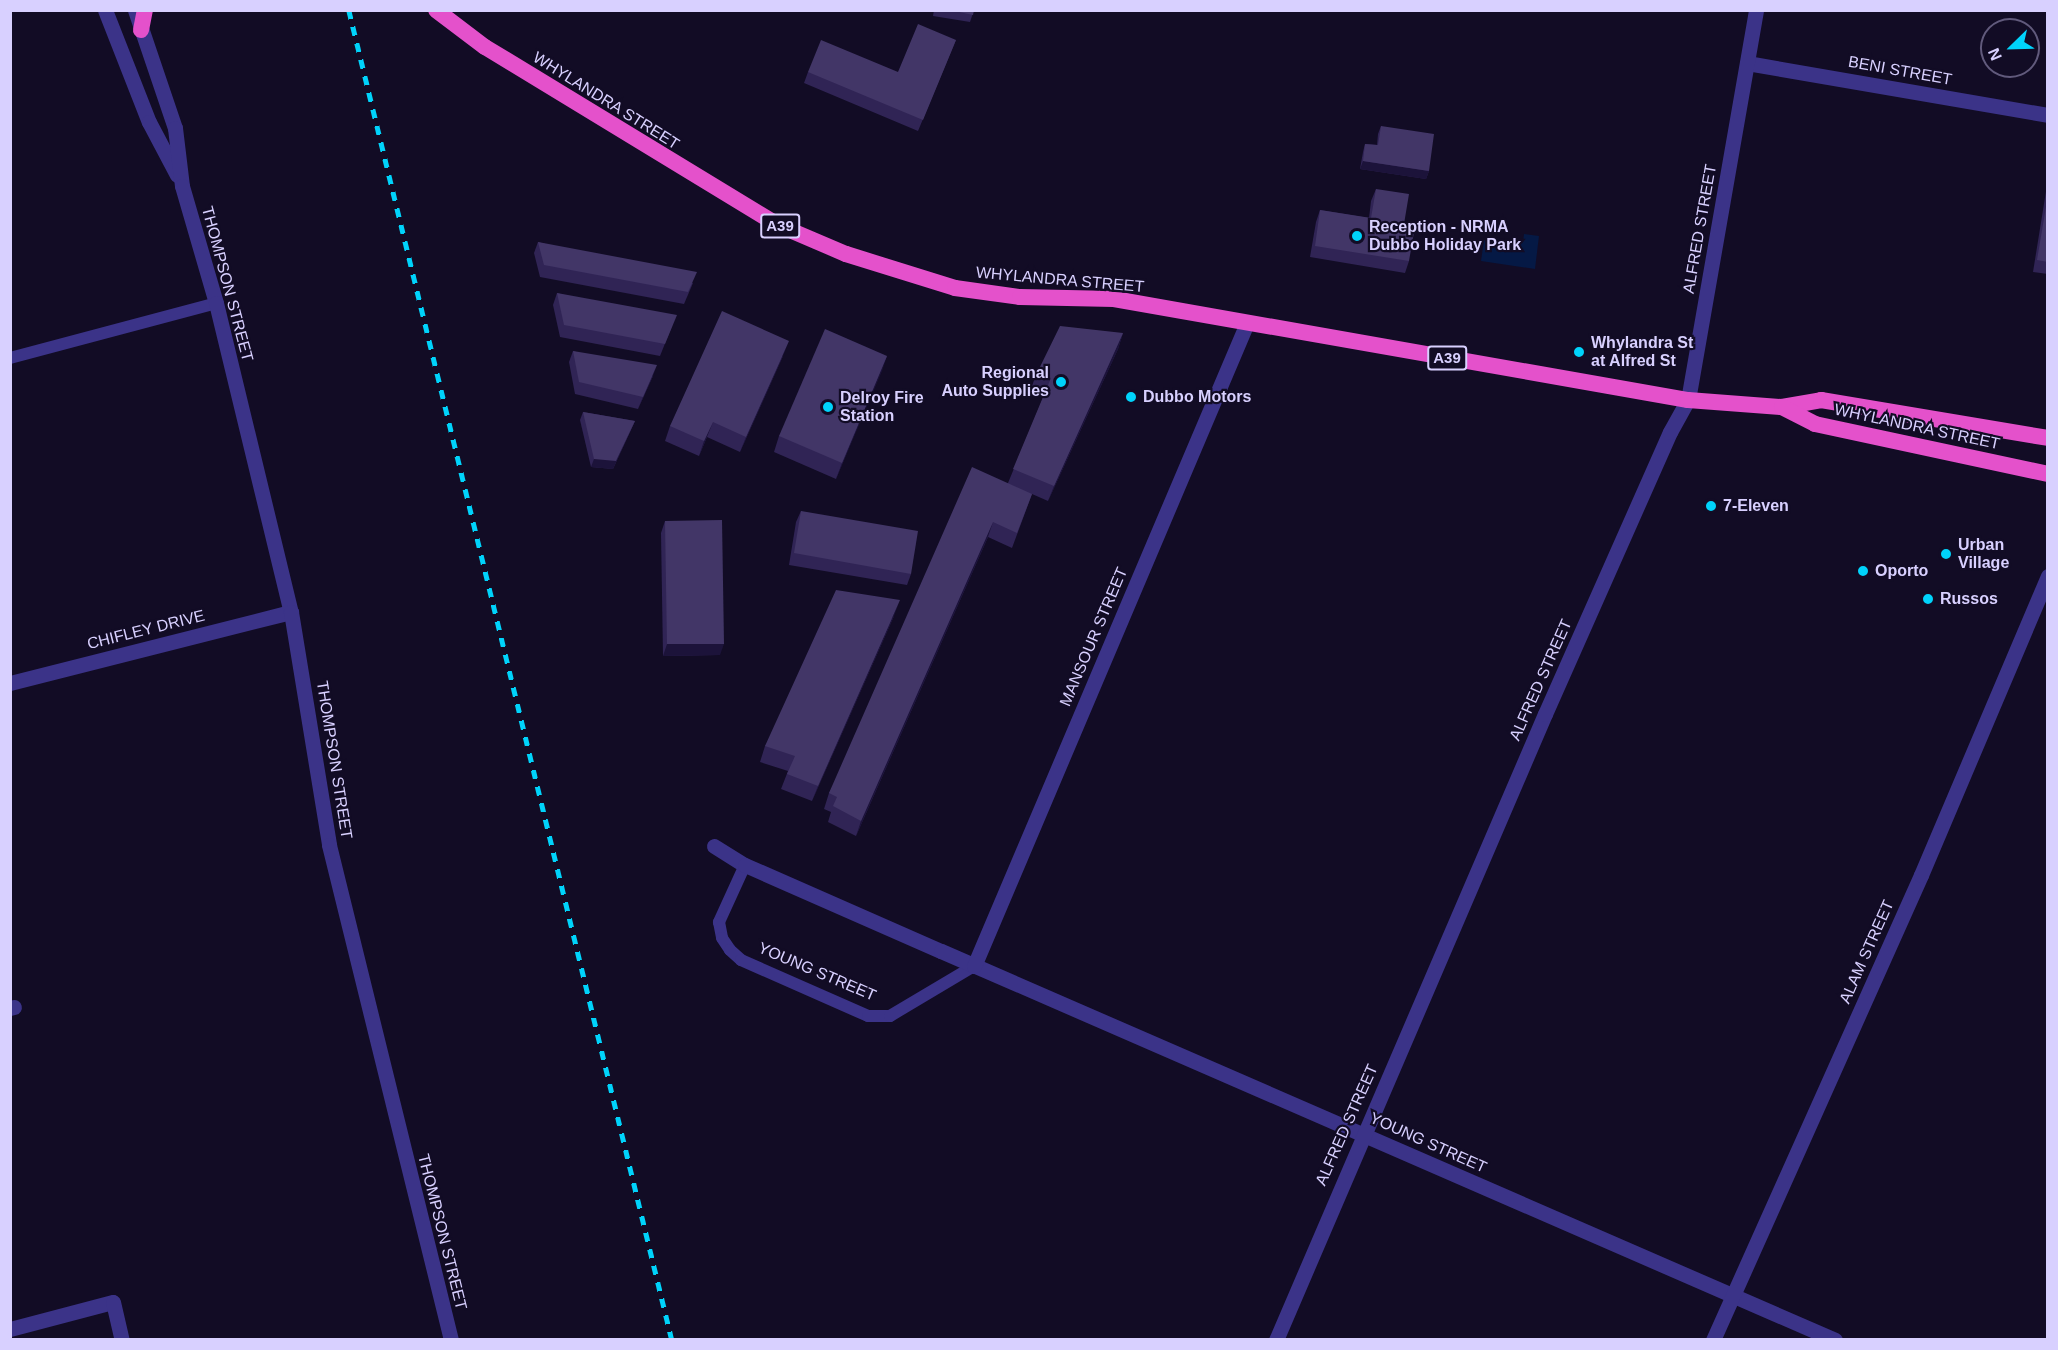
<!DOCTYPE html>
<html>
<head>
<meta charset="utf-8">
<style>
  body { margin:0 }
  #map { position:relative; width:2058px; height:1350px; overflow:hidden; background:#120c25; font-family:Helvetica,sans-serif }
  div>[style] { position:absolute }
  .water>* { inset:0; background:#051945 }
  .service>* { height:12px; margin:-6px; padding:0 6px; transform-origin:6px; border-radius:6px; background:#3b3388 }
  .minor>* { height:15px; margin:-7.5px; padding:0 7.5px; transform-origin:7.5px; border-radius:7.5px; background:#3b3388 }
  .tertiary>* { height:15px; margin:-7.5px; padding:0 7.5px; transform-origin:7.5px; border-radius:7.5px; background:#3b3388 }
  .trunk>* { height:16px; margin:-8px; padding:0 8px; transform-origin:8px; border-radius:8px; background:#e451cb }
  .rail>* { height:4.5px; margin-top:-2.25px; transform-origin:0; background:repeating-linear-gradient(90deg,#00d3fb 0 9px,transparent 0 17px) }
  .wall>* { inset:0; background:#302455 }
  .shaded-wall>* { inset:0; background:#1c133a }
  .building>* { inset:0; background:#423667 }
  .dots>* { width:16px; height:16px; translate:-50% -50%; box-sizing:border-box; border:3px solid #120c25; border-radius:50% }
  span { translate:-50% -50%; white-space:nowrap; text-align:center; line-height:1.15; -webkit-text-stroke:4.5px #120c25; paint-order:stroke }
  .shield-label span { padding:2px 4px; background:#120c25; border:2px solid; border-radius:4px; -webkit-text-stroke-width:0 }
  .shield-label { font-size:15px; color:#d8d0ff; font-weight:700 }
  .street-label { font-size:16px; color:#d8d0ff }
  .poi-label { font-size:16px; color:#d8d0ff; font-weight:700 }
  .left { translate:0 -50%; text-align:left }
  .right { translate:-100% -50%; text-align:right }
  .frame { position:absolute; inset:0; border:12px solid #d8d0ff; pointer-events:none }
  .north { position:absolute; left:1980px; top:18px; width:60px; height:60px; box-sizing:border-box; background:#120c25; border:2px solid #615a7c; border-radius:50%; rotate:247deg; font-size:16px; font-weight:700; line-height:24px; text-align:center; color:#d8d0ff }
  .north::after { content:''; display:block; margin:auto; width:21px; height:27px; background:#00d3fb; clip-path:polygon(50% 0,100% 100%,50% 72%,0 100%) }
</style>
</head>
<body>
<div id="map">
  <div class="water">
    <div style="clip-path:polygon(1524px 234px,1539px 236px,1535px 269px,1481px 261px,1484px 240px,1517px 245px,1523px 242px)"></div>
  </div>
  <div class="service">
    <div style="left:10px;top:358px;width:213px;rotate:-14.9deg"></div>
    <div style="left:745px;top:865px;width:63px;rotate:114.5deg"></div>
    <div style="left:719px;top:922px;width:16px;rotate:79deg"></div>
    <div style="left:722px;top:938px;width:14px;rotate:56deg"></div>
    <div style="left:730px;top:950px;width:15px;rotate:42deg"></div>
    <div style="left:741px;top:960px;width:139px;rotate:23.8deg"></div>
    <div style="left:868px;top:1016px;width:22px"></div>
    <div style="left:890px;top:1016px;width:98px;rotate:-30.8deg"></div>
  </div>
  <div class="minor">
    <div style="left:1747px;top:63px;width:305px;rotate:9.8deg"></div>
    <div style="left:10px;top:683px;width:290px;rotate:-14.2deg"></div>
    <div style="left:714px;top:846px;width:36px;rotate:32deg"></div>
    <div style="left:745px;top:865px;width:214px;rotate:23.7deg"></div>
    <div style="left:941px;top:951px;width:975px;rotate:23.51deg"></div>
    <div style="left:974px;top:966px;width:699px;rotate:-67deg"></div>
    <div style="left:10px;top:1008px;width:4px;rotate:-14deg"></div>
    <div style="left:10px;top:1329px;width:106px;rotate:-14.7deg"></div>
    <div style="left:113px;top:1302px;width:39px;rotate:77deg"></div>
    <div style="left:1276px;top:1340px;width:681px;rotate:-66.75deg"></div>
    <div style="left:1545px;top:714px;width:308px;rotate:-66.1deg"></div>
    <div style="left:1670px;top:432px;width:37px;rotate:-61deg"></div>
    <div style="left:1688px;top:400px;width:396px;rotate:-80.1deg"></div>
    <div style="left:1713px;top:1340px;width:509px;rotate:-65.9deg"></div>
    <div style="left:1921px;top:875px;width:325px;rotate:-67deg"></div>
  </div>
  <div class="tertiary">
    <div style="left:105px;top:10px;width:120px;rotate:68.6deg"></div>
    <div style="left:149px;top:122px;width:60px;rotate:62.2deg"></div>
    <div style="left:135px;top:10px;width:125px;rotate:71.3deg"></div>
    <div style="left:175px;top:128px;width:58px;rotate:83.1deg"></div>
    <div style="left:182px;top:186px;width:122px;rotate:73.8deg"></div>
    <div style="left:216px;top:303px;width:318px;rotate:76.4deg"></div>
    <div style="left:291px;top:612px;width:236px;rotate:80.7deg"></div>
    <div style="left:329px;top:845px;width:510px;rotate:76.15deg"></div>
  </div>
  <div class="trunk">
    <div style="left:436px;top:10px;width:61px;rotate:37.1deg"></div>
    <div style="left:485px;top:47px;width:343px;rotate:31.3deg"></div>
    <div style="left:778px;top:225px;width:74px;rotate:23.1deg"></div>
    <div style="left:846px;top:254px;width:114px;rotate:17.3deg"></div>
    <div style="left:955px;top:288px;width:66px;rotate:7.9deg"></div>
    <div style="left:1020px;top:297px;width:94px;rotate:1.2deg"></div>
    <div style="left:1114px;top:299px;width:583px;rotate:9.98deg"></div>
    <div style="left:1688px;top:400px;width:94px;rotate:4.3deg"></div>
    <div style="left:1782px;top:407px;width:40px;rotate:-10deg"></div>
    <div style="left:1821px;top:400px;width:230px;rotate:9.5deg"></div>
    <div style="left:141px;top:30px;width:20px;rotate:-79deg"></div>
    <div style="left:1782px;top:407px;width:37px;rotate:27deg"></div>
    <div style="left:1815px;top:424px;width:238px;rotate:12.1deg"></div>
  </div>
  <div class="rail">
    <div style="left:349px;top:10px;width:1369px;rotate:76.35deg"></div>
  </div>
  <div class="wall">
    <div style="clip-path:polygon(934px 10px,974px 10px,970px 22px,933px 16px)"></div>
    <div style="clip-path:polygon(956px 40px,918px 131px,804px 83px,808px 72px,898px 72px)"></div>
    <div style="clip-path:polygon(1381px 126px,1429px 171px,1426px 179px,1360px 169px,1363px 152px,1365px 144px,1377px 145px,1378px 134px)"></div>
    <div style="clip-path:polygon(2048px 179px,2048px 274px,2033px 272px)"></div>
    <div style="clip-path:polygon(1376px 189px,1403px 230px,1409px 261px,1405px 273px,1310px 257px,1316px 222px,1320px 210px,1369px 218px,1371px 201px)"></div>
    <div style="clip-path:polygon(538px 242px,693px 283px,684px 304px,540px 277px,534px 253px)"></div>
    <div style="clip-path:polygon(557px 293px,672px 326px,660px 356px,560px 337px,553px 305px)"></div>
    <div style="clip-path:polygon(1123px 333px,1118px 349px,1048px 501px,1032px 494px,1012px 548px,988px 537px,856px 836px,828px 822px,831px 812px,824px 809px,829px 793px,1008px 483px,1045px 393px,1031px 388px,1037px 373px)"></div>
    <div style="clip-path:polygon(573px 351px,653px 376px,638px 409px,575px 394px,569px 362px)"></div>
    <div style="clip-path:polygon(783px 356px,740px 452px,707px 437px,699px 456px,665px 441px,670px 426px)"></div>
    <div style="clip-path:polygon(887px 356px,836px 479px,774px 452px,779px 436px)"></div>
    <div style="clip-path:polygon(583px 412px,635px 421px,613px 469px,591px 467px,580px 420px)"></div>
    <div style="clip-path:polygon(801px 511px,911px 574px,907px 585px,789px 565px,796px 522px)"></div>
    <div style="clip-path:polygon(665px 521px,720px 655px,663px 656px,661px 533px)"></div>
    <div style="clip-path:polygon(894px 616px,812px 801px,781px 789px,788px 771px,760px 762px,765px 746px)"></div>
  </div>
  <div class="shaded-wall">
    <div style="clip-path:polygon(1363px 161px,1429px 171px,1426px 179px,1360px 169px)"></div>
    <div style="clip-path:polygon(1123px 333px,1118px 349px,1048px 501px,1054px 486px)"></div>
    <div style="clip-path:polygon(789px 341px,783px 356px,740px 452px,746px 437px)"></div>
    <div style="clip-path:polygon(887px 356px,882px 371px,836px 479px,842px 463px)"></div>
    <div style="clip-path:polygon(657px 365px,653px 376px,638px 409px,643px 397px)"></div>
    <div style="clip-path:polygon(635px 421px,613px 469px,591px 467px,594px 459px)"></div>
    <div style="clip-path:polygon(713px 422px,707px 437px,699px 456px,704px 441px)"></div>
    <div style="clip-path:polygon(993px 522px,988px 537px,856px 836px,861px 821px)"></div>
    <div style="clip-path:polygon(900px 600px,894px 616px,812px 801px,818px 786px)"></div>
    <div style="clip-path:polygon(667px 644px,724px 644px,720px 655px,663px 656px)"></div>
  </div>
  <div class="building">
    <div style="clip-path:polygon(950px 10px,974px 10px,973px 15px)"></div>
    <div style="clip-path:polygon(918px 24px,956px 40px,923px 120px,808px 72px,821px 40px,898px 72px)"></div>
    <div style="clip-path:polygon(1381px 126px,1434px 134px,1429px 171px,1363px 161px,1365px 144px,1378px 145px)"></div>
    <div style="clip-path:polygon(1376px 189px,1409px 194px,1403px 230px,1414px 232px,1409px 261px,1315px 246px,1320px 210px,1371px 218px)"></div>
    <div style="clip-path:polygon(2048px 195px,2048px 262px,2037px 260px)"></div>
    <div style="clip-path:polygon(538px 242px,697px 272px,688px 292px,544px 265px)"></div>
    <div style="clip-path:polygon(557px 293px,677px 315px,665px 344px,564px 325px)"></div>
    <div style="clip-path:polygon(722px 311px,789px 341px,746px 437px,713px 422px,704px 441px,670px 426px)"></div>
    <div style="clip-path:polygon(1060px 326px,1123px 333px,1054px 486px,1013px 469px,1051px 378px,1037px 373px)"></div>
    <div style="clip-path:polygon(825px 329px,887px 356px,842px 463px,779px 436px)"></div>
    <div style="clip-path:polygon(573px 351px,657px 365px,643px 397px,579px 382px)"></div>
    <div style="clip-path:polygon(583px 412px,635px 421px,616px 461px,594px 459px)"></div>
    <div style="clip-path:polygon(972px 467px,1032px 494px,1017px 533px,993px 522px,861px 821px,833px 806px,837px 797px,829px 793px)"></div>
    <div style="clip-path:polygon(801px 511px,918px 531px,911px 574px,794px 553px)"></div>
    <div style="clip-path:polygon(722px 520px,724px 644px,667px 644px,665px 521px)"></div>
    <div style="clip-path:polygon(836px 590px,900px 600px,818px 786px,787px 774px,795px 756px,765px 746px)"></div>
  </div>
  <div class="dots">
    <div style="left:1357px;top:236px;background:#00d3fb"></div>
    <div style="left:1579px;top:352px;background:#00d3fb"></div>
    <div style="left:1061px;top:382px;background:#00d3fb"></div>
    <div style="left:1131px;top:397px;background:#00d3fb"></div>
    <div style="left:828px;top:407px;background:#00d3fb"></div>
    <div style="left:1711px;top:506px;background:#00d3fb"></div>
    <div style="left:1946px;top:554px;background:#00d3fb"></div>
    <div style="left:1863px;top:571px;background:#00d3fb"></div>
    <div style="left:1928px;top:599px;background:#00d3fb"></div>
  </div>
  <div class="shield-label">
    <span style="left:780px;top:226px">A39</span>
    <span style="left:1447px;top:358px">A39</span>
  </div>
  <div class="street-label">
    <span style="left:1900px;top:71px;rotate:10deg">BENI STREET</span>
    <span style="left:606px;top:101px;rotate:32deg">WHYLANDRA STREET</span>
    <span style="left:1700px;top:229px;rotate:-80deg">ALFRED STREET</span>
    <span style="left:1060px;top:280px;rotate:5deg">WHYLANDRA STREET</span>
    <span style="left:227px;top:284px;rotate:75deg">THOMPSON STREET</span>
    <span style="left:1917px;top:427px;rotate:12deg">WHYLANDRA STREET</span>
    <span style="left:146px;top:630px;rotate:-14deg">CHIFLEY DRIVE</span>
    <span style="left:1094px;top:637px;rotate:-67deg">MANSOUR STREET</span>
    <span style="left:1541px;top:680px;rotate:-66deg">ALFRED STREET</span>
    <span style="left:334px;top:760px;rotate:81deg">THOMPSON STREET</span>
    <span style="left:1867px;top:952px;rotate:-66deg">ALAM STREET</span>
    <span style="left:817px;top:972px;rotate:23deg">YOUNG STREET</span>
    <span style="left:1347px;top:1125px;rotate:-66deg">ALFRED STREET</span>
    <span style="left:1428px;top:1143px;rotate:24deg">YOUNG STREET</span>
    <span style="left:442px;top:1232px;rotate:76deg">THOMPSON STREET</span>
  </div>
  <div class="poi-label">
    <span class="left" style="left:1369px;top:236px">Reception - NRMA<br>Dubbo Holiday Park</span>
    <span class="left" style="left:1591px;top:352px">Whylandra St<br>at Alfred St</span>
    <span class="right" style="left:1049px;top:382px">Regional<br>Auto Supplies</span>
    <span class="left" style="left:1143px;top:397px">Dubbo Motors</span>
    <span class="left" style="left:840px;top:407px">Delroy Fire<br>Station</span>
    <span class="left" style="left:1723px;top:506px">7-Eleven</span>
    <span class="left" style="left:1958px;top:554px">Urban<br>Village</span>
    <span class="left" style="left:1875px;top:571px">Oporto</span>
    <span class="left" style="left:1940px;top:599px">Russos</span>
  </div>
  <div class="frame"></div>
  <div class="north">N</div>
</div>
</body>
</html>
